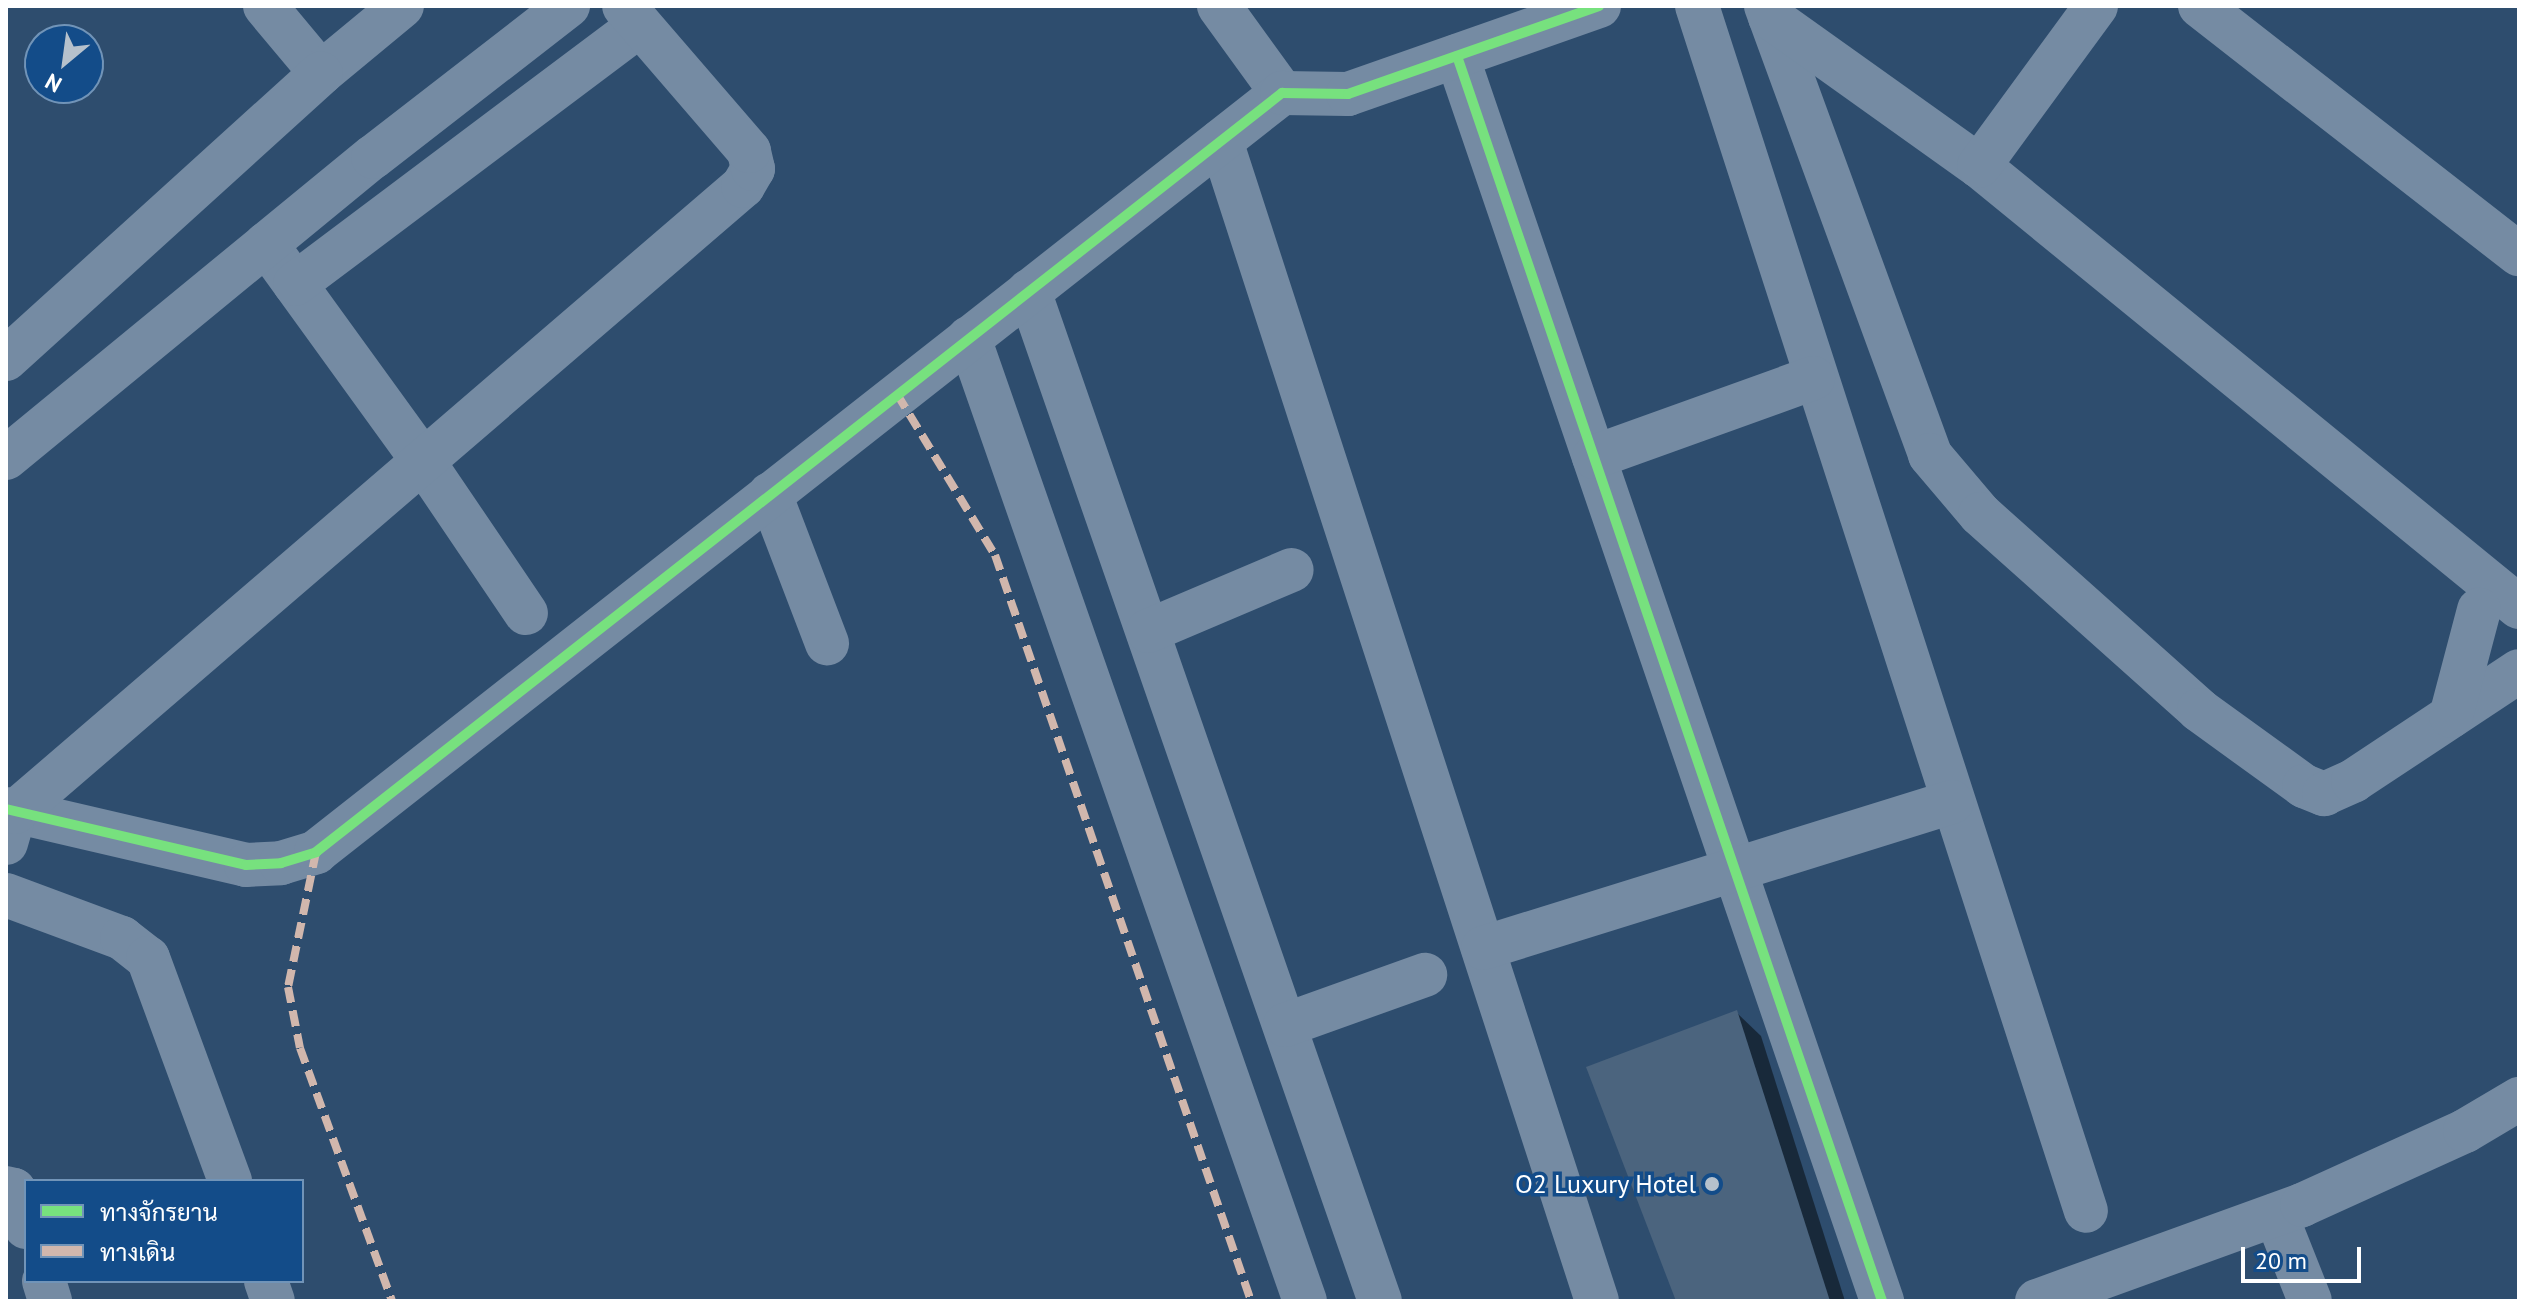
<!DOCTYPE html>
<html>
<head>
<meta charset="utf-8">
<style>
  body { margin:0 }
  #map { position:relative; width:2525px; height:1307px; overflow:hidden; background:#2e4d6e; font-family:"PT Sans",Sarabun,sans-serif }
  div>[style] { position:absolute }
  .shadow>* { inset:0; background:#0007 }
  .building>* { inset:0; background:#4b647e }
  .minor>* { height:44px; margin:-22px; padding:0 22px; transform-origin:22px; border-radius:22px; background:#758ba3 }
  .quiet>* { height:8px; margin-top:-4px; transform-origin:0; background:repeating-linear-gradient(90deg,#d1b7ad 0 16px,transparent 0 24px) }
  .cycleway>* { height:10px; margin:-5px; padding:0 5px; transform-origin:5px; border-radius:5px; background:#77e17e }
  .dots>* { width:22px; height:22px; translate:-50% -50%; box-sizing:border-box; border:4px solid #134c89; border-radius:50% }
  span { translate:-50% -50%; white-space:nowrap; text-align:center; line-height:1.15; -webkit-text-stroke:7px #134c89; paint-order:stroke }
  .poi-label { font-size:26px; color:#fff }
  .right { translate:-100% -50%; text-align:right }
  .frame { position:absolute; inset:0; border:8px solid #fff; pointer-events:none }
  .legend { position:absolute; left:24px; top:1179px; width:280px; height:104px; box-sizing:border-box; background:#134c89; border:2px solid #7194b8; margin:0; padding:10px 14px; list-style:none; font-size:24px; color:#fff }
  .legend li { display:flex; align-items:center; gap:16px; height:40px }
  .legend b { width:40px; border:2px solid #7194b8 }
  .north { position:absolute; left:24px; top:24px; width:80px; height:80px; box-sizing:border-box; background:#134c89; border:2px solid #7194b8; border-radius:50%; rotate:209deg; font-size:22px; font-weight:700; line-height:32px; text-align:center; color:#fff }
  .north::after { content:''; display:block; margin:auto; width:28px; height:36px; background:#b6c1cc; clip-path:polygon(50% 0,100% 100%,50% 72%,0 100%) }
  .scale { position:absolute; left:2241px; top:1247px; width:120px; height:36px; box-sizing:border-box; border:4px solid #fff; border-top:0; padding-left:10px; font-size:24px; line-height:28px; white-space:nowrap; color:#fff; -webkit-text-stroke:6px #134c89; paint-order:stroke }
</style>
</head>
<body>
<div id="map">
  <div class="shadow">
    <div style="clip-path:polygon(1737px 1013px,1761px 1036px,1845px 1301px,1678px 1301px)"></div>
  </div>
  <div class="building">
    <div style="clip-path:polygon(1737px 1010px,1830px 1301px,1676px 1301px,1586px 1067px)"></div>
  </div>
  <div class="minor">
    <div style="left:265px;top:6px;width:87px;rotate:50.1deg"></div>
    <div style="left:321px;top:73px;width:105px;rotate:-39.6deg"></div>
    <div style="left:1219px;top:6px;width:107px;rotate:54.1deg"></div>
    <div style="left:1697px;top:6px;width:1266px;rotate:72.11deg"></div>
    <div style="left:1766px;top:6px;width:478px;rotate:69.9deg"></div>
    <div style="left:1930px;top:455px;width:77px;rotate:49.7deg"></div>
    <div style="left:1980px;top:514px;width:294px;rotate:41.8deg"></div>
    <div style="left:2199px;top:710px;width:130px;rotate:35.9deg"></div>
    <div style="left:2304px;top:786px;width:22px;rotate:22deg"></div>
    <div style="left:2324px;top:794px;width:32px;rotate:-24deg"></div>
    <div style="left:2353px;top:781px;width:199px;rotate:-33.5deg"></div>
    <div style="left:2200px;top:6px;width:404px;rotate:37.9deg"></div>
    <div style="left:1770px;top:17px;width:257px;rotate:35.5deg"></div>
    <div style="left:1979px;top:166px;width:697px;rotate:39.24deg"></div>
    <div style="left:1457px;top:56px;width:1316px;rotate:71.15deg"></div>
    <div style="left:1221px;top:141px;width:1219px;rotate:72.04deg"></div>
    <div style="left:1979px;top:166px;width:198px;rotate:-53.8deg"></div>
    <div style="left:266px;top:244px;width:271px;rotate:54.1deg"></div>
    <div style="left:425px;top:464px;width:180px;rotate:55.9deg"></div>
    <div style="left:295px;top:284px;width:431px;rotate:-36.9deg"></div>
    <div style="left:1029px;top:291px;width:1069px;rotate:70.84deg"></div>
    <div style="left:969px;top:338px;width:1020px;rotate:70.77deg"></div>
    <div style="left:6px;top:359px;width:425px;rotate:-42.2deg"></div>
    <div style="left:1594px;top:457px;width:233px;rotate:-19.8deg"></div>
    <div style="left:6px;top:458px;width:475px;rotate:-39.4deg"></div>
    <div style="left:373px;top:157px;width:247px;rotate:-37.8deg"></div>
    <div style="left:770px;top:494px;width:160px;rotate:69.1deg"></div>
    <div style="left:1148px;top:631px;width:156px;rotate:-23deg"></div>
    <div style="left:2451px;top:716px;width:110px;rotate:-75.2deg"></div>
    <div style="left:6px;top:809px;width:246px;rotate:13.1deg"></div>
    <div style="left:246px;top:865px;width:35px;rotate:-3deg"></div>
    <div style="left:281px;top:863px;width:37px;rotate:-17deg"></div>
    <div style="left:316px;top:852px;width:1229px;rotate:-38.16deg"></div>
    <div style="left:1282px;top:93px;width:66px;rotate:0.9deg"></div>
    <div style="left:1348px;top:94px;width:266px;rotate:-19.3deg"></div>
    <div style="left:6px;top:843px;width:32px;rotate:-74deg"></div>
    <div style="left:15px;top:812px;width:960px;rotate:-40.69deg"></div>
    <div style="left:743px;top:186px;width:20px;rotate:-60deg"></div>
    <div style="left:753px;top:169px;width:18px;rotate:-103deg"></div>
    <div style="left:749px;top:151px;width:191px;rotate:-130.8deg"></div>
    <div style="left:6px;top:895px;width:124px;rotate:20.3deg"></div>
    <div style="left:122px;top:938px;width:33px;rotate:38deg"></div>
    <div style="left:148px;top:958px;width:238px;rotate:69.8deg"></div>
    <div style="left:1483px;top:948px;width:491px;rotate:-17.3deg"></div>
    <div style="left:1285px;top:1025px;width:149px;rotate:-19.7deg"></div>
    <div style="left:6px;top:1188px;width:8px;rotate:14deg"></div>
    <div style="left:14px;top:1190px;width:39px;rotate:72deg"></div>
    <div style="left:2276px;top:1215px;width:92px;rotate:68.4deg"></div>
    <div style="left:44px;top:1281px;width:21px;rotate:73deg"></div>
    <div style="left:266px;top:1281px;width:21px;rotate:71deg"></div>
    <div style="left:2037px;top:1301px;width:282px;rotate:-19.9deg"></div>
    <div style="left:2302px;top:1205px;width:179px;rotate:-24.4deg"></div>
    <div style="left:2465px;top:1131px;width:63px;rotate:-30.7deg"></div>
  </div>
  <div class="quiet">
    <div style="left:897px;top:394px;width:188px;rotate:58.7deg"></div>
    <div style="left:995px;top:555px;width:789px;rotate:71.06deg"></div>
    <div style="left:316px;top:852px;width:138px;rotate:101.7deg"></div>
    <div style="left:288px;top:987px;width:62px;rotate:78.9deg"></div>
    <div style="left:300px;top:1048px;width:269px;rotate:70deg"></div>
  </div>
  <div class="cycleway">
    <div style="left:1457px;top:56px;width:1316px;rotate:71.15deg"></div>
    <div style="left:6px;top:809px;width:246px;rotate:13.1deg"></div>
    <div style="left:246px;top:865px;width:35px;rotate:-3deg"></div>
    <div style="left:281px;top:863px;width:37px;rotate:-17deg"></div>
    <div style="left:316px;top:852px;width:1229px;rotate:-38.16deg"></div>
    <div style="left:1282px;top:93px;width:66px;rotate:0.9deg"></div>
    <div style="left:1348px;top:94px;width:266px;rotate:-19.3deg"></div>
  </div>
  <div class="dots">
    <div style="left:1712px;top:1184px;background:#b6c1cc"></div>
  </div>
  <div class="poi-label">
    <span class="right" style="left:1696px;top:1184px">O2 Luxury Hotel</span>
  </div>
  <div class="frame"></div>
  <ul class="legend">
  <li><b style="height:10px;background:#77e17e"></b>ทางจักรยาน</li>
  <li><b style="height:10px;background:#d1b7ad"></b>ทางเดิน</li>
  </ul>
  <div class="north">N</div>
  <div class="scale">20 m</div>
</div>
</body>
</html>
